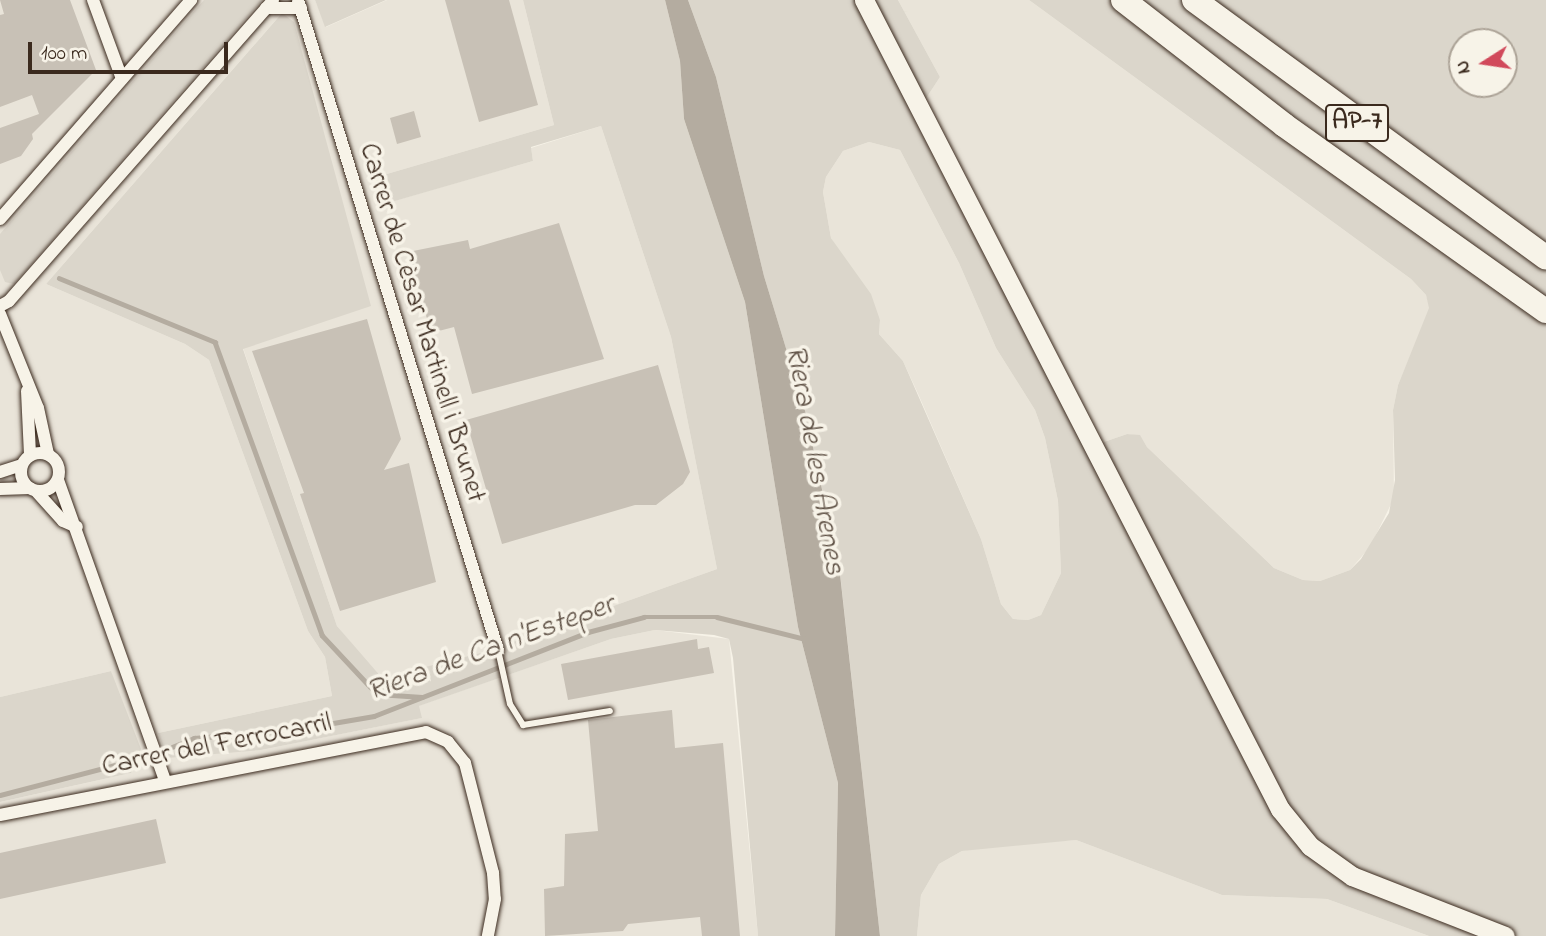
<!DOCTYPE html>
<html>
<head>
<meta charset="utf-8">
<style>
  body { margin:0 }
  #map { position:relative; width:1546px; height:936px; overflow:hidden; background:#f7f3e8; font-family:"Indie Flower",sans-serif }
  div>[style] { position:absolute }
  .built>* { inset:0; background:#e9e4d9 }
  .green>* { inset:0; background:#dbd6cb }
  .water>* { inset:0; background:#b4aca0 }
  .stream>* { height:4.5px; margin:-2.25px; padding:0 2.25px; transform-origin:2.25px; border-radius:2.25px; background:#b4aca0 }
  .building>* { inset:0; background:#c8c1b6 }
  .roads { filter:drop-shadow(0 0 2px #3b2a1e) drop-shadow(0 0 2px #3b2a1e) }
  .lane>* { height:6px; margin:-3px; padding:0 3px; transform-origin:3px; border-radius:3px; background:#f7f3e8 }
  .street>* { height:12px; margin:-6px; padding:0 6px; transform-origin:6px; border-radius:6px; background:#f7f3e8 }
  .street>.ring { margin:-6px; padding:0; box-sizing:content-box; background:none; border:12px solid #f7f3e8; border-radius:50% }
  .secondary>* { height:19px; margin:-9.5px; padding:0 9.5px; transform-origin:9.5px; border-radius:9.5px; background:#f7f3e8 }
  .highway>* { height:24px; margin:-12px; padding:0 12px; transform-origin:12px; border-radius:12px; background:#f7f3e8 }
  span { translate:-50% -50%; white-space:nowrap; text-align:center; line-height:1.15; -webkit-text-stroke:7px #f7f3e8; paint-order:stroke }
  .shield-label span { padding:2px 5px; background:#f7f3e8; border:2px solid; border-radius:5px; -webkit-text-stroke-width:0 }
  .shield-label { font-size:26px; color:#3b2a1e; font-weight:700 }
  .street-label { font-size:28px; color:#3b2a1e }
  .water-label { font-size:30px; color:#5f5145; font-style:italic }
  .north { position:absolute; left:1448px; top:28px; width:70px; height:70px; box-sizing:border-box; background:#f7f3e8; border:2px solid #aca397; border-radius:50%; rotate:258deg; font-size:19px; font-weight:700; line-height:28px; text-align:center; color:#3b2a1e }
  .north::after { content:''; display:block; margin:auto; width:24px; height:32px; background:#d1495b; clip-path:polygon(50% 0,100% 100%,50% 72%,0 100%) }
  .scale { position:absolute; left:28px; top:42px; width:200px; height:32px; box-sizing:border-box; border:4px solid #3b2a1e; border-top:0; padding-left:9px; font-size:21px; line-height:24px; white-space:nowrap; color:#3b2a1e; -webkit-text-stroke:5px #f7f3e8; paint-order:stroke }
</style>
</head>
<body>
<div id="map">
  <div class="built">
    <div style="clip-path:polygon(0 0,315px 0,326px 27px,387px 0,523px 0,554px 125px,373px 178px,380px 205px,533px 161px,531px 148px,601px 126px,671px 337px,717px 569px,484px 652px,381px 679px,337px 626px,243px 348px,282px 13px,46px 284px,185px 344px,209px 360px,308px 631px,325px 657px,332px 696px,158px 733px,261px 750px,421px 718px,418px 706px,611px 639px,655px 630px,729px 639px,758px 936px,0 936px,0 802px,131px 773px,111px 671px,0 697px)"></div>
    <div style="clip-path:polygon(898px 0,1029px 0,1411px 279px,1426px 295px,1430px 308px,1398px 385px,1393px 410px,1394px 498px,1370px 547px,1350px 570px,1320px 581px,1303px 580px,1274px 568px,1147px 447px,1140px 436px,1127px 434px,1098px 444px,925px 100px,940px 77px)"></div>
    <div style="clip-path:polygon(869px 142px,900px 150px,959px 263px,996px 348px,1035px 410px,1045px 438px,1058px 501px,1061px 573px,1041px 615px,1028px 620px,1013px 619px,1001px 604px,981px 539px,919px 396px,903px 361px,879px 334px,880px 320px,831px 238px,823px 192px,826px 177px,843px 151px)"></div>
    <div style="clip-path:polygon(1076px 840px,1222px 895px,1327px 899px,1429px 936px,917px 936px,921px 895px,939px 864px,962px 851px,990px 845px)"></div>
  </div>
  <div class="green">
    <div style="clip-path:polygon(204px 0,262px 0,14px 284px,5px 282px,0 270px,0 234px)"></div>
    <div style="clip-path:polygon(315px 0,386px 0,325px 27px)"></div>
    <div style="clip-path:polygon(523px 0,665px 0,680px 61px,684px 119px,745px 302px,798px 627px,838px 783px,835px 936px,758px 936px,733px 658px,729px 639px,714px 635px,655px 630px,611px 639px,419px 706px,422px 718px,261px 750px,167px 758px,158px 733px,332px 696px,325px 657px,308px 631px,209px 360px,185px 344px,46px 284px,282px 13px,294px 22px,371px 306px,243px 349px,337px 626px,382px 678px,484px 652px,717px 569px,671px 337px,601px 126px,531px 147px,533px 161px,381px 205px,373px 178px,554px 125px)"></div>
    <div style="clip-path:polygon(evenodd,688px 0,898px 0,940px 77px,925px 100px,1098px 444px,1127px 434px,1140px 435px,1147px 447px,1274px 568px,1303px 580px,1320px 581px,1350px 570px,1361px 559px,1389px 513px,1395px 480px,1393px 410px,1398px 385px,1429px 308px,1426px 295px,1411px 279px,1029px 0,1546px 0,1546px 936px,1429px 936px,1327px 899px,1222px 895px,1076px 840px,962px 851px,939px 864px,921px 895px,917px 936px,880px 936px,840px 573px,806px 414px,764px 276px,716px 77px,688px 0,1462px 42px,1504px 42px,1504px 84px,1462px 84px,1462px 42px,688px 0,869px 142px,900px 150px,959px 263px,996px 348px,1035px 410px,1045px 438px,1058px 501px,1061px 573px,1041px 615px,1028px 620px,1013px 619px,1001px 604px,981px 539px,903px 361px,879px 334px,880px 320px,871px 294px,831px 238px,823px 192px,826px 177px,843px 151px,869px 142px)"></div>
    <div style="clip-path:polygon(111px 671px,141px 749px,131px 773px,0 802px,0 697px)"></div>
  </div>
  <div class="water">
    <div style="clip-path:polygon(665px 0,688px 0,716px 77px,764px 276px,806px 414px,840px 574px,880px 936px,835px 936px,838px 783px,798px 627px,745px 302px,684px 119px,680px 61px)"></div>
  </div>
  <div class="stream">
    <div style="left:59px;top:278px;width:169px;rotate:22.3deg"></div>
    <div style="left:215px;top:342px;width:312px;rotate:69.9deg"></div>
    <div style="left:322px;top:635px;width:81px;rotate:47deg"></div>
    <div style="left:377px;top:694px;width:45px;rotate:3.8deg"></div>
    <div style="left:172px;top:747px;width:24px;rotate:-22deg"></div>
    <div style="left:194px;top:738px;width:98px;rotate:-4.7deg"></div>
    <div style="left:292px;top:730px;width:83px;rotate:-9.7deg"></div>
    <div style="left:374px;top:716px;width:230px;rotate:-21.4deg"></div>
    <div style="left:588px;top:632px;width:58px;rotate:-15deg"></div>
    <div style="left:644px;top:617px;width:73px"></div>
    <div style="left:717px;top:617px;width:91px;rotate:14deg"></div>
    <div style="left:0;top:795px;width:138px;rotate:-14.6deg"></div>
  </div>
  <div class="building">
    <div style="clip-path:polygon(0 0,70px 0,96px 70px,32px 134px,33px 139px,21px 156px,0 164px,0 128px,39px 114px,32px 95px,0 107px,0 15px,4px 14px)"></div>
    <div style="clip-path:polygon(445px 0,509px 0,538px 105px,479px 122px)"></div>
    <div style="clip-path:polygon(414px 111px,421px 137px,397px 144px,390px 118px)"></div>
    <div style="clip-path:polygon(559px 223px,604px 359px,472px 394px,454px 327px,431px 333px,408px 252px,468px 240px,470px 249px)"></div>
    <div style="clip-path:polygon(367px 319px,401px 439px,384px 470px,409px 463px,436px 582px,340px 611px,300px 494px,304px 493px,252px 351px)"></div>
    <div style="clip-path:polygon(658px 365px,690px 472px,683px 484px,656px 505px,635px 505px,502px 544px,466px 420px)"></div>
    <div style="clip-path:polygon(697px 639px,698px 649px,709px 647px,714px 673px,568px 700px,561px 664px)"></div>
    <div style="clip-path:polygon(672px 710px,675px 748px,723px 743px,740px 936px,702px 936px,700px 917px,628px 924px,623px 931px,545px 936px,544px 889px,564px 886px,565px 834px,598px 831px,588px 720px)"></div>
    <div style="clip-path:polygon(156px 819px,166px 863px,0 899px,0 853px)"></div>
  </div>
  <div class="roads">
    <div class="lane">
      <div style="left:498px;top:650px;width:55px;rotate:77.5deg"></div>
      <div style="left:510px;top:704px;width:25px;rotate:58deg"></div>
      <div style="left:523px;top:725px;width:88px;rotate:-9.1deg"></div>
    </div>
    <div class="street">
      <div style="left:93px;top:0;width:84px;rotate:69.8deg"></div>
      <div style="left:298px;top:0;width:680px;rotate:72.9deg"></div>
      <div style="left:266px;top:8px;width:35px"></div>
      <div style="left:0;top:219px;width:291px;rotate:-48.9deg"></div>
      <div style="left:0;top:306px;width:10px;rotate:-29deg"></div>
      <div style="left:9px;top:301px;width:400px;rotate:-48.7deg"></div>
      <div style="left:0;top:314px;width:101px;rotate:68deg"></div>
      <div style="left:38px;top:408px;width:47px;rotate:77.7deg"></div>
      <div style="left:27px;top:391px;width:64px;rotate:87.3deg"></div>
      <div class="ring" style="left:21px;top:453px;width:26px;height:26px"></div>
      <div style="left:0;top:472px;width:23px;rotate:-18deg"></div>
      <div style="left:58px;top:480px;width:319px;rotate:70.4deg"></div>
      <div style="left:0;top:489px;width:30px;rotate:-2deg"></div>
      <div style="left:36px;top:491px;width:40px;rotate:48deg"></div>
      <div style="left:63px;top:521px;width:15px;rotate:23deg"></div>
      <div style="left:0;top:815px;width:434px;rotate:-11deg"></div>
      <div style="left:426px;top:732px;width:24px;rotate:24deg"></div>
      <div style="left:448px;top:742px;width:27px;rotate:51deg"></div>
      <div style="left:465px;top:763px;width:114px;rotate:75.7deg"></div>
      <div style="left:493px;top:873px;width:26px;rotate:86deg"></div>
      <div style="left:495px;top:899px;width:38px;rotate:101deg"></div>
    </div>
    <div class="secondary">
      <div style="left:864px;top:0;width:910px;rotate:62.79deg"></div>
      <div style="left:1280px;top:809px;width:48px;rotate:51deg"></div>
      <div style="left:1310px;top:846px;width:52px;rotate:35.5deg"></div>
      <div style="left:1352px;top:876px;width:164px;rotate:21.4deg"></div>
    </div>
    <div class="highway">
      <div style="left:1123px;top:0;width:204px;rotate:37.8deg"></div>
      <div style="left:1284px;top:125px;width:321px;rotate:35.4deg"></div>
      <div style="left:1194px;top:0;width:436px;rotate:36.2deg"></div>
    </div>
  </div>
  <div class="shield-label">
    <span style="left:1357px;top:123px">AP-7</span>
  </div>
  <div class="street-label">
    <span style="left:421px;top:323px;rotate:73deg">Carrer de Cèsar Martinell i Brunet</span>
    <span style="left:217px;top:746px;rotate:-11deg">Carrer del Ferrocarril</span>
  </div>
  <div class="water-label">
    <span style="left:814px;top:460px;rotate:80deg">Riera de les Arenes</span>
    <span style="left:491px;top:649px;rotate:-20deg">Riera de Ca n'Esteper</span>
  </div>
  <div class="north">N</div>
  <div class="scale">100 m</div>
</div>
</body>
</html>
